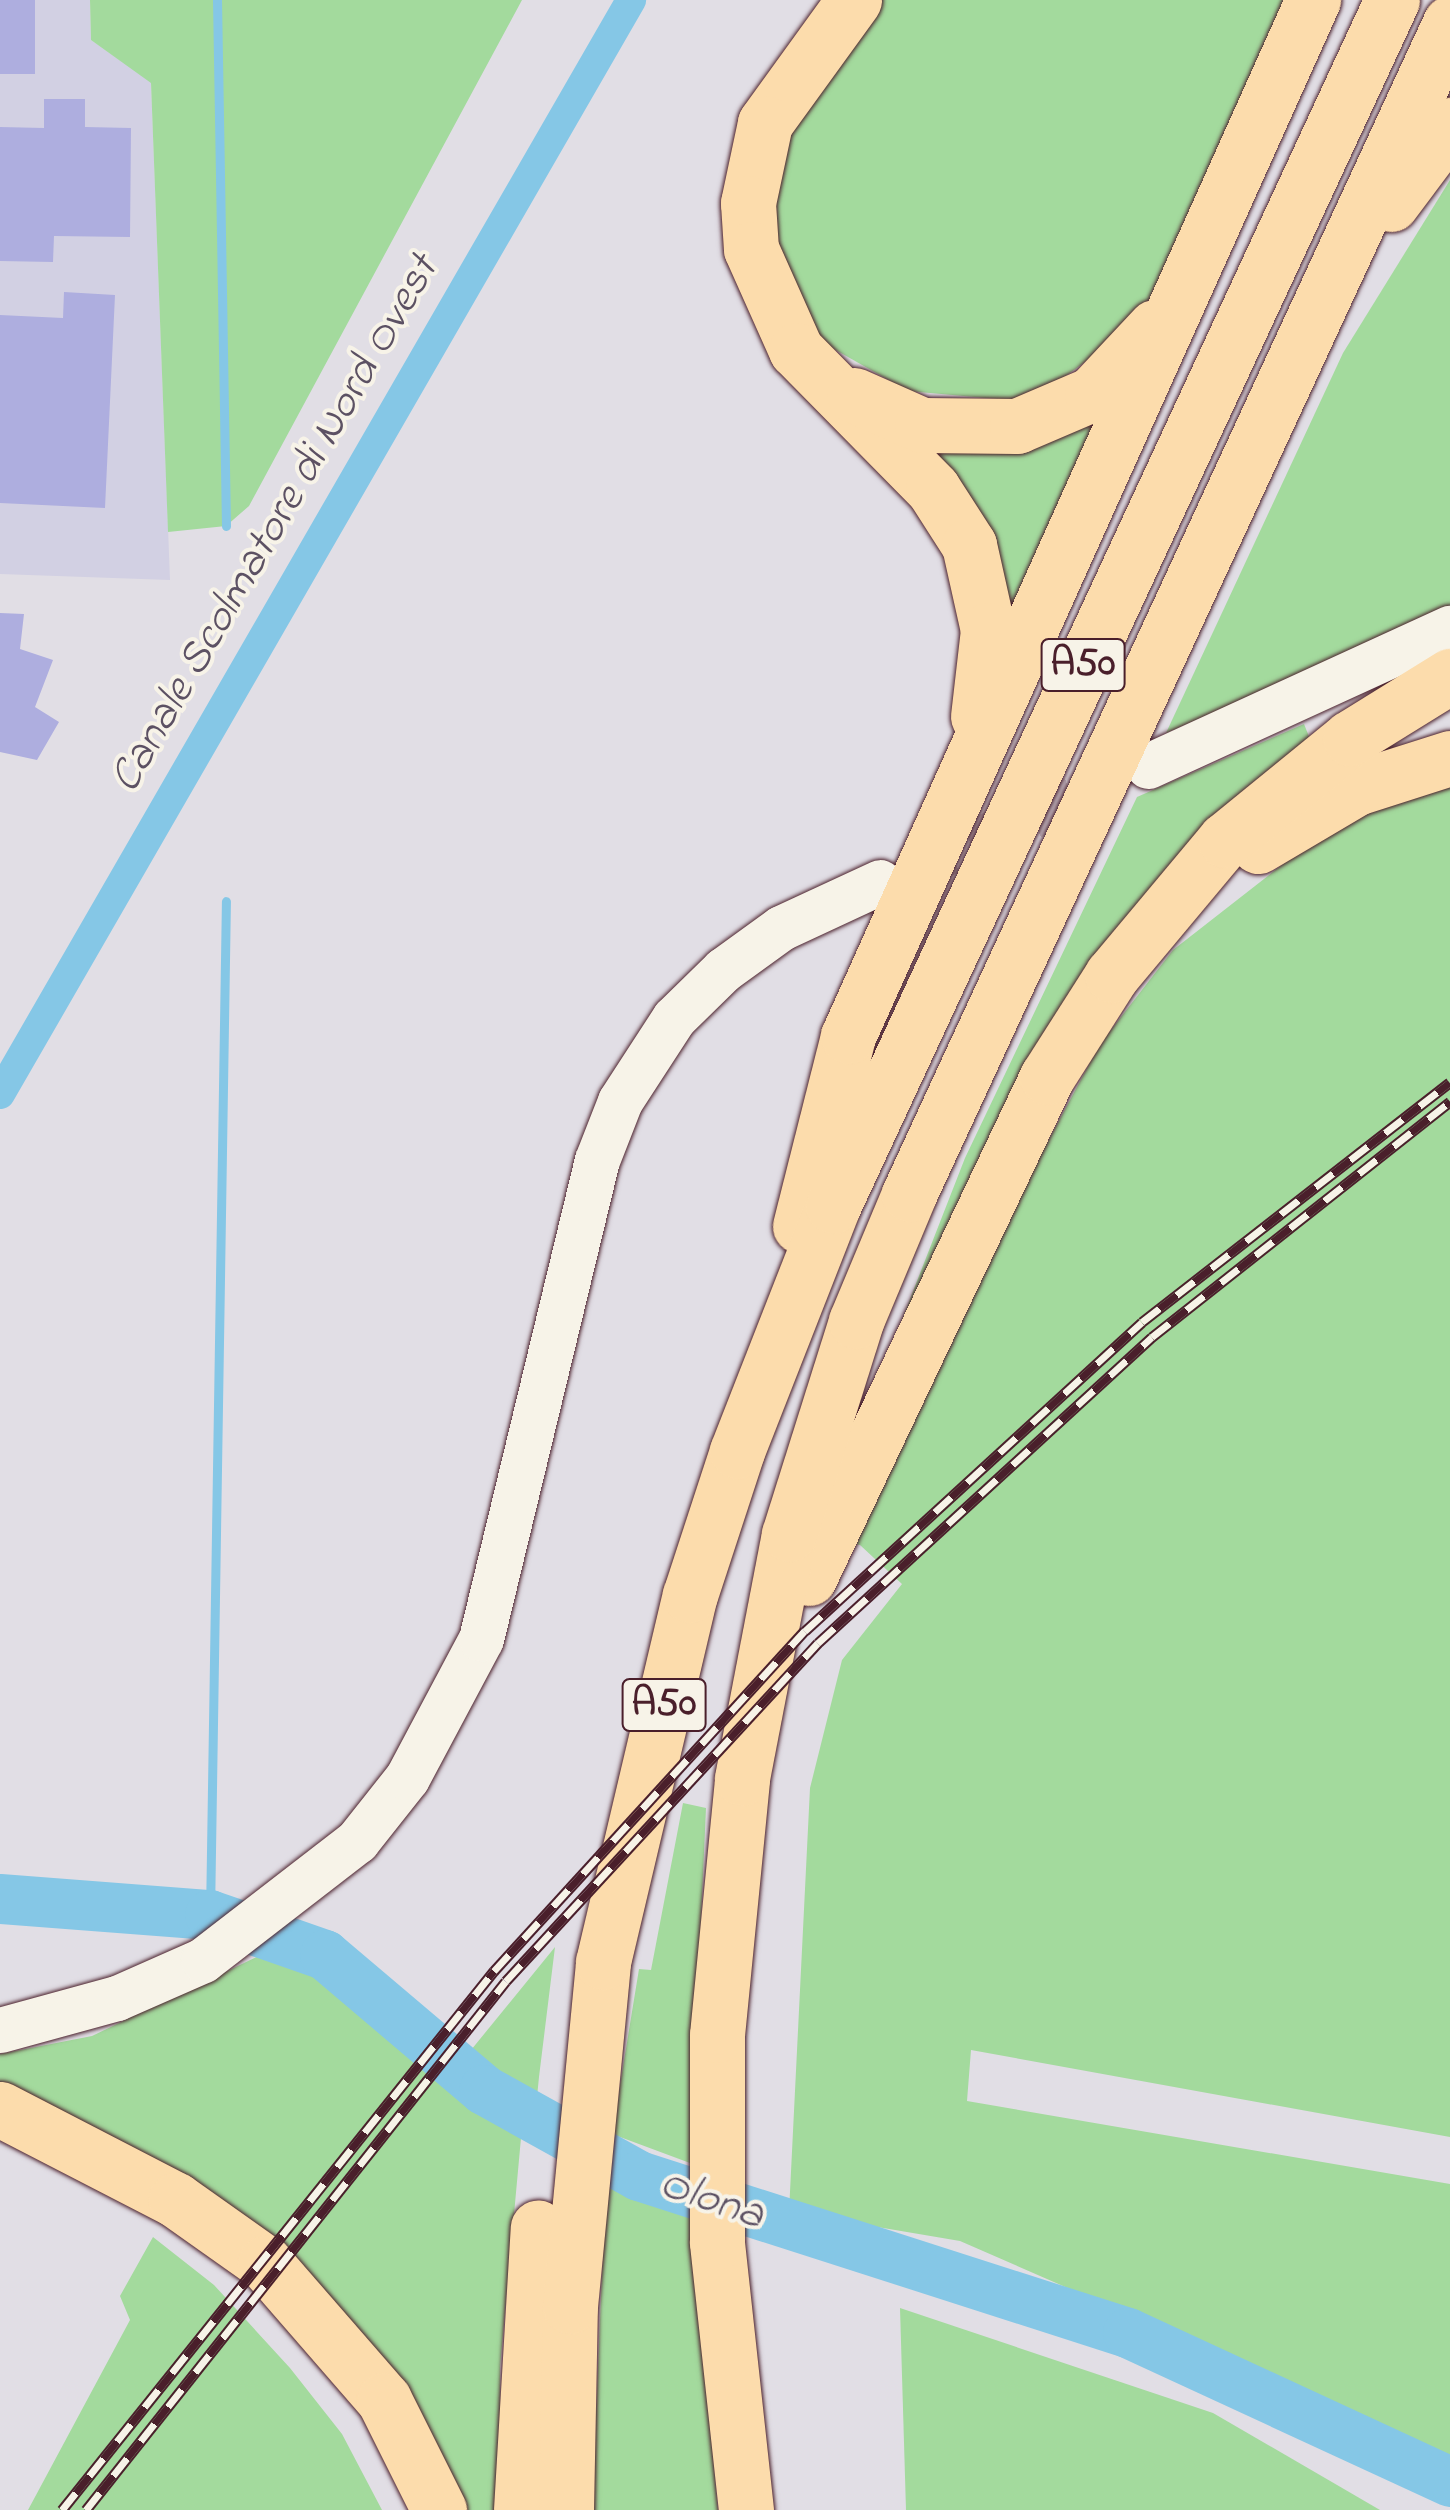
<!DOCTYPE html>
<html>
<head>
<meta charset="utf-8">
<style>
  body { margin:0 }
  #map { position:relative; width:1450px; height:2510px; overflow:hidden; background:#e1dee5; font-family:"Indie Flower",sans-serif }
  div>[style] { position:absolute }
  .built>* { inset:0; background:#d2d0e3 }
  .green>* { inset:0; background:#a3da9d }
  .stream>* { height:9px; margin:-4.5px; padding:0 4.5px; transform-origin:4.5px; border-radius:4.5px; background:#85c7e6 }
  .canal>* { height:30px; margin:-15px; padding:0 15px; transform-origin:15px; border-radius:15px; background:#85c7e6 }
  .river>* { height:50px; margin:-25px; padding:0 25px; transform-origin:25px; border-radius:25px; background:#85c7e6 }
  .building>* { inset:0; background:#aeaedf }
  .secondary-tunnel>* { height:45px; margin-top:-22.5px; transform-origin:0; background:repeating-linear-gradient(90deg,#c3b8c0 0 45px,transparent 0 67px) }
  .roads { filter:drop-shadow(0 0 2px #4a1f2b) drop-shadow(0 0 2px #4a1f2b) }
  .secondary>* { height:45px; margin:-22.5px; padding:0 22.5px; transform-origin:22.5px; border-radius:22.5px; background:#f7f3e8 }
  .highway>* { height:55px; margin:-27.5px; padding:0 27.5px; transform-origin:27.5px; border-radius:27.5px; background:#fcdcac }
  .rail>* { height:11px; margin-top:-5.5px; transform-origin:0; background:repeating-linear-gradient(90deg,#f7f3e8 0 22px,#4a1f2b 0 44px); box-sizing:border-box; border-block:2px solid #4a1f2b }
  span { translate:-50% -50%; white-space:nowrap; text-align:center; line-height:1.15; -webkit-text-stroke:8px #f7f3e8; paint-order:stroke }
  .shield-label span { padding:2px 8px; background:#f7f3e8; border:2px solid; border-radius:8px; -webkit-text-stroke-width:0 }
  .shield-label { font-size:40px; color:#4a1f2b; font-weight:700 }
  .water-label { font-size:45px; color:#5c5163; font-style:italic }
</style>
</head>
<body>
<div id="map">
  <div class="built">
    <div style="clip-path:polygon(0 0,90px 0,91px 40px,151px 82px,170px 580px,0 574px)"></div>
  </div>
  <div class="green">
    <div style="clip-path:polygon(90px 0,522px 0,249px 506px,226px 526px,168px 532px,151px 83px,91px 40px)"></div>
    <div style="clip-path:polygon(876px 0,1286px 0,1156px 291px,1118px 338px,1049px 388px,1008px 400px,908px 391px,818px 340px,783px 277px,771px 212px,781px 141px)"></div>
    <div style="clip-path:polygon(1450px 180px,1450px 612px,1166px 733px,1343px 353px)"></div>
    <div style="clip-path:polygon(1125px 385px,1011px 631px,995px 543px,909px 432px)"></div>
    <div style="clip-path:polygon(1304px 724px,1310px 739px,1250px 785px,885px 1363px,965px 1158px,1137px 797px)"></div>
    <div style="clip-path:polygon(1450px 782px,1450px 2137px,971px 2050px,967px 2101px,1450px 2184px,1450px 2455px,960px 2241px,789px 2212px,810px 1788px,842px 1660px,902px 1584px,860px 1545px,834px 1541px,1100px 1044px,1173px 950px,1341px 819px)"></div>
    <div style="clip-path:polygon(683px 1803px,706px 1808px,690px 2163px,612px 2134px,639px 1969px,651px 1970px)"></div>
    <div style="clip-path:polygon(555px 1947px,539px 2077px,537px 2097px,467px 2055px)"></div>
    <div style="clip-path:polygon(269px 1951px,322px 1982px,521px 2138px,500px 2367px,501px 2510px,452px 2510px,383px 2374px,0 2094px,0 2054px,92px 2036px)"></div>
    <div style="clip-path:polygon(606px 2178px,691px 2214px,718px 2510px,592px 2510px)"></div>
    <div style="clip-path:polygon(153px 2237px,214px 2285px,290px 2368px,342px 2434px,382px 2510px,28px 2510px,130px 2320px,120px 2296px)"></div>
    <div style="clip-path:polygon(900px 2308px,1213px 2413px,1380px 2510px,906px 2510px)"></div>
  </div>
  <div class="stream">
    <div style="left:217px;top:0;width:526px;rotate:89.02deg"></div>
    <div style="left:210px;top:1915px;width:1014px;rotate:-89.1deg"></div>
  </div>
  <div class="canal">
    <div style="left:0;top:1094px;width:1263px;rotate:-60.02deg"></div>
  </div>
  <div class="river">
    <div style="left:0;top:1899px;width:211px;rotate:4.4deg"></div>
    <div style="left:210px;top:1915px;width:122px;rotate:19.2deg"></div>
    <div style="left:325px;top:1955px;width:209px;rotate:40.3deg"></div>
    <div style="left:484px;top:2090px;width:177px;rotate:29deg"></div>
    <div style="left:639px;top:2176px;width:514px;rotate:17.8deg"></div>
    <div style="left:1128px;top:2333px;width:355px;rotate:24.8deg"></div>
  </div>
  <div class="building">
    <div style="clip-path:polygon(0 0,35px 0,35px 74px,0 74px)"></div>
    <div style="clip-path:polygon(44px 99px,85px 99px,85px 127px,131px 128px,130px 237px,54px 236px,53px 262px,0 261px,0 127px,44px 128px)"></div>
    <div style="clip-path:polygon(64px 292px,115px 295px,105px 508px,0 503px,0 315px,63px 318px)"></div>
    <div style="clip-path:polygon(0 613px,24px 614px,20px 649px,53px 660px,35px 707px,59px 722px,37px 760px,0 752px)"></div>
  </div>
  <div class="secondary-tunnel">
    <div style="left:909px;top:869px;width:221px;rotate:-23.2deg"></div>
  </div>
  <div class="roads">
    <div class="secondary">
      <div style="left:1148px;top:766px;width:332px;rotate:-24.6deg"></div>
      <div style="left:0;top:2030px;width:121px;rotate:-15.3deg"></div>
      <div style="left:117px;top:1998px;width:94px;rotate:-23.8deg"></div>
      <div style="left:203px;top:1960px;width:195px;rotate:-37.7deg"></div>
      <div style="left:357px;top:1841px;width:80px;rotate:-51.6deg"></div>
      <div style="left:407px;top:1778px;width:157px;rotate:-62deg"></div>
      <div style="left:481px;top:1639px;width:493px;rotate:-76.4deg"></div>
      <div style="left:597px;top:1160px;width:63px;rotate:-68.7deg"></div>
      <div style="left:620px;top:1101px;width:99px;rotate:-57deg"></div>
      <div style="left:674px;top:1018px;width:69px;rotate:-44.4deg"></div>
      <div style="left:723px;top:970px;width:72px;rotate:-35.9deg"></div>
      <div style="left:781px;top:928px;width:109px;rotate:-24.9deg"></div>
    </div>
    <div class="highway">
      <div style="left:854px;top:0;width:152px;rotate:125.9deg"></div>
      <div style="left:765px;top:123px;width:82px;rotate:102deg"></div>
      <div style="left:748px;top:203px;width:46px;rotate:86.3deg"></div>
      <div style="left:751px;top:249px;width:111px;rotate:66deg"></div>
      <div style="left:796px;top:350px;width:195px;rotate:45.4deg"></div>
      <div style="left:933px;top:489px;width:67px;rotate:57.3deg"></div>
      <div style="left:969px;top:545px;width:87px;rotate:77.4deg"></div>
      <div style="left:988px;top:630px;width:87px;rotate:96.6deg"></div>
      <div style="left:1391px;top:204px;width:99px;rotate:-53.2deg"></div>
      <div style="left:854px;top:395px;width:74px;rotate:23.8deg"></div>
      <div style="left:922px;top:425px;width:95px;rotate:0.6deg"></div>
      <div style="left:1017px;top:426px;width:82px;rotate:-23.1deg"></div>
      <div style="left:1092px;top:394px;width:92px;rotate:-46.8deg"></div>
      <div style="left:1258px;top:846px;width:114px;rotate:-30.6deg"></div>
      <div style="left:1356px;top:788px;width:99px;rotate:-17.7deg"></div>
      <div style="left:800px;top:1226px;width:196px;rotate:-75.8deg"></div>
      <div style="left:848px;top:1036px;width:1136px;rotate:-65.83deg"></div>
      <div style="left:809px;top:1578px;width:555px;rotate:-64.59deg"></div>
      <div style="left:1047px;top:1077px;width:121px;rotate:-57.5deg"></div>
      <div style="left:1112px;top:975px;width:176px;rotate:-50.1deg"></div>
      <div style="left:1225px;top:840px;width:161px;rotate:-39.2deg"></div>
      <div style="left:1350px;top:738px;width:118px;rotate:-31.8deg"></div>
      <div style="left:0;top:2109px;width:198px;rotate:27.3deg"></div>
      <div style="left:176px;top:2200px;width:109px;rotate:35.3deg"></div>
      <div style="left:265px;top:2263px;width:181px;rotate:49deg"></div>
      <div style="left:384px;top:2400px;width:123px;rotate:63.4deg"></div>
      <div style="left:521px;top:2510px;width:283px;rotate:-86.6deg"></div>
      <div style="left:566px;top:2510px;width:204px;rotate:-88.9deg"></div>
      <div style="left:570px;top:2306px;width:346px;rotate:-84.5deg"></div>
      <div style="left:603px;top:1962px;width:377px;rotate:-76.7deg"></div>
      <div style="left:690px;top:1595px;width:151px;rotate:-71.9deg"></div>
      <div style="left:737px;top:1451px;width:263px;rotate:-68.6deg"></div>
      <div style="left:833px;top:1206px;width:1329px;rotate:-65.13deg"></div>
      <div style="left:746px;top:2510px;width:270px;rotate:-96.2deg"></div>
      <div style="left:717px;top:2242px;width:207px;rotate:-90deg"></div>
      <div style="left:717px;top:2035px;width:258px;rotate:-84.4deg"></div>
      <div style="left:742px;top:1778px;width:248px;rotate:-79.1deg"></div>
      <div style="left:789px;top:1534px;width:223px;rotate:-72.5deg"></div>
      <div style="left:856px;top:1321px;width:138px;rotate:-67.3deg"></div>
      <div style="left:909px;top:1194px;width:1290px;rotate:-65.2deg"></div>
    </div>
  </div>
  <div class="rail">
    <div style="left:62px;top:2510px;width:691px;rotate:-51.29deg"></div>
    <div style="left:494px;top:1971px;width:461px;rotate:-47.6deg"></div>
    <div style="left:805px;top:1631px;width:457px;rotate:-42.5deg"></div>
    <div style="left:1142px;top:1322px;width:390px;rotate:-37.9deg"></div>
    <div style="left:86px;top:2510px;width:675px;rotate:-51.55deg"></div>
    <div style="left:506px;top:1981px;width:460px;rotate:-47.3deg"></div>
    <div style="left:818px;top:1643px;width:453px;rotate:-42.5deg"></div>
    <div style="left:1152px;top:1337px;width:380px;rotate:-38.3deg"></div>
  </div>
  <div class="shield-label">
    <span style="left:1083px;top:665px">A50</span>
    <span style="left:664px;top:1705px">A50</span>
  </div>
  <div class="water-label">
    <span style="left:276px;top:525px;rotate:-60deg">Canale Scolmatore di Nord Ovest</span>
    <span style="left:711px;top:2201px;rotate:19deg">Olona</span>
  </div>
</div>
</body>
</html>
